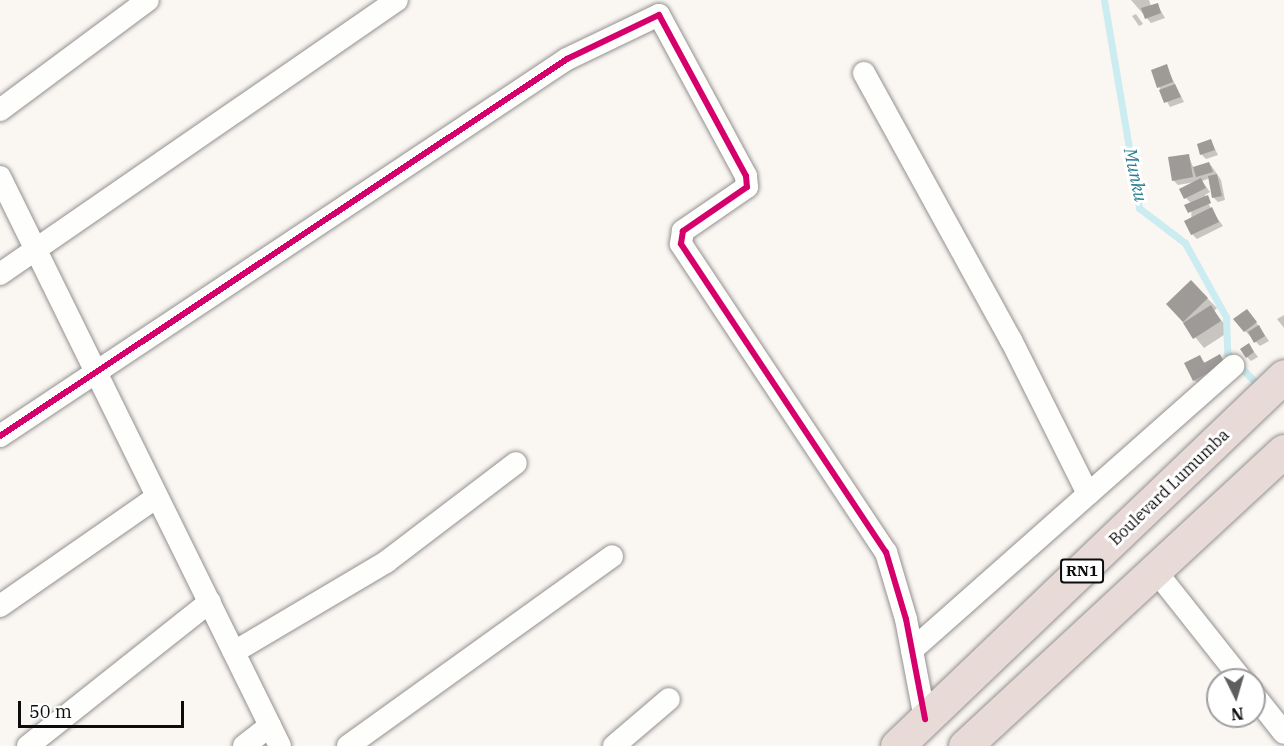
<!DOCTYPE html>
<html>
<head>
<meta charset="utf-8">
<style>
  body { margin:0 }
  #map { position:relative; width:1284px; height:746px; overflow:hidden; background:#faf6f2; font-family:"IBM Plex Serif",serif }
  div>[style] { position:absolute }
  .shadow>* { inset:0; background:#0003 }
  .stream>* { height:7px; margin:-3.5px; padding:0 3.5px; transform-origin:3.5px; border-radius:3.5px; background:#cbecf0 }
  .building>* { inset:0; background:#9d9a97 }
  .roads { filter:drop-shadow(0 0 2px #939190) drop-shadow(0 0 2px #939190) }
  .minor>* { height:22px; margin:-11px; padding:0 11px; transform-origin:11px; border-radius:11px; background:#fefefd }
  .highway>* { height:33px; margin:-16.5px; padding:0 16.5px; transform-origin:16.5px; border-radius:16.5px; background:#e7dad7 }
  .cycleway>* { height:6px; margin:-3px; padding:0 3px; transform-origin:3px; border-radius:3px; background:#d6006c }
  span { translate:-50% -50%; white-space:nowrap; text-align:center; line-height:1.15; -webkit-text-stroke:6px #fff; paint-order:stroke }
  .shield-label span { padding:2px 4px; background:#fff; border:2px solid; border-radius:4px; -webkit-text-stroke-width:0 }
  .shield-label { font-size:15px; color:#0c0c0c; font-weight:700 }
  .street-label { font-size:16px; color:#0c0c0c }
  .water-label { font-size:18px; color:#237c90; font-style:italic }
  .north { position:absolute; left:1206px; top:668px; width:60px; height:60px; box-sizing:border-box; background:#fff; border:2px solid #9e9e9e; border-radius:50%; rotate:175deg; font-size:16px; font-weight:700; line-height:24px; text-align:center; color:#0c0c0c }
  .north::after { content:''; display:block; margin:auto; width:21px; height:27px; background:#5f5e5c; clip-path:polygon(50% 0,100% 100%,50% 72%,0 100%) }
  .scale { position:absolute; left:18px; top:701px; width:166px; height:27px; box-sizing:border-box; border:3px solid #0c0c0c; border-top:0; padding-left:8px; font-size:18px; line-height:21px; white-space:nowrap; color:#0c0c0c; -webkit-text-stroke:4px #fff; paint-order:stroke }
</style>
</head>
<body>
<div id="map">
  <div class="shadow">
    <div style="clip-path:polygon(1131px 0,1149px 0,1151px 6px,1157px 4px,1165px 18px,1151px 23px)"></div>
    <div style="clip-path:polygon(1136px 14px,1143px 24px,1139px 26px,1132px 16px)"></div>
    <div style="clip-path:polygon(1166px 66px,1184px 102px,1170px 107px,1159px 87px)"></div>
    <div style="clip-path:polygon(1211px 141px,1218px 155px,1206px 159px,1201px 154px)"></div>
    <div style="clip-path:polygon(1188px 155px,1194px 169px,1209px 163px,1213px 168px,1221px 180px,1225px 200px,1218px 202px,1213px 197px,1210px 178px,1202px 181px,1210px 192px,1205px 195px,1212px 211px,1223px 226px,1197px 239px,1192px 234px,1191px 203px,1186px 198px,1195px 182px,1178px 185px,1173px 180px)"></div>
    <div style="clip-path:polygon(1191px 282px,1217px 308px,1214px 311px,1230px 331px,1204px 348px,1168px 304px)"></div>
    <div style="clip-path:polygon(1251px 315px,1269px 341px,1260px 346px,1245px 331px)"></div>
    <div style="clip-path:polygon(1284px 315px,1284px 328px,1277px 319px)"></div>
    <div style="clip-path:polygon(1249px 345px,1258px 357px,1251px 361px,1247px 357px)"></div>
    <div style="clip-path:polygon(1220px 356px,1224px 361px,1199px 384px,1194px 380px,1200px 357px,1206px 364px)"></div>
  </div>
  <div class="stream">
    <div style="left:1104px;top:0;width:211px;rotate:80.4deg"></div>
    <div style="left:1139px;top:208px;width:58px;rotate:37.3deg"></div>
    <div style="left:1185px;top:243px;width:85px;rotate:61deg"></div>
    <div style="left:1226px;top:317px;width:36px;rotate:88deg"></div>
    <div style="left:1227px;top:353px;width:46px;rotate:45.9deg"></div>
  </div>
  <div class="building">
    <div style="clip-path:polygon(1158px 3px,1161px 13px,1145px 19px,1141px 8px)"></div>
    <div style="clip-path:polygon(1167px 64px,1173px 82px,1157px 88px,1151px 70px)"></div>
    <div style="clip-path:polygon(1175px 84px,1181px 97px,1164px 103px,1159px 90px)"></div>
    <div style="clip-path:polygon(1211px 139px,1215px 150px,1200px 155px,1197px 144px)"></div>
    <div style="clip-path:polygon(1189px 154px,1193px 177px,1172px 181px,1168px 157px)"></div>
    <div style="clip-path:polygon(1209px 162px,1213px 172px,1196px 177px,1193px 167px)"></div>
    <div style="clip-path:polygon(1217px 174px,1222px 196px,1212px 198px,1208px 176px)"></div>
    <div style="clip-path:polygon(1201px 178px,1206px 188px,1184px 199px,1179px 189px)"></div>
    <div style="clip-path:polygon(1208px 195px,1211px 203px,1188px 213px,1184px 205px)"></div>
    <div style="clip-path:polygon(1212px 207px,1219px 222px,1191px 235px,1184px 221px)"></div>
    <div style="clip-path:polygon(1191px 280px,1208px 298px,1183px 322px,1166px 304px)"></div>
    <div style="clip-path:polygon(1211px 305px,1221px 321px,1193px 339px,1183px 323px)"></div>
    <div style="clip-path:polygon(1247px 309px,1257px 322px,1244px 332px,1233px 319px)"></div>
    <div style="clip-path:polygon(1259px 325px,1265px 336px,1254px 343px,1248px 332px)"></div>
    <div style="clip-path:polygon(1249px 343px,1254px 352px,1246px 358px,1240px 349px)"></div>
    <div style="clip-path:polygon(1220px 354px,1225px 364px,1193px 381px,1184px 363px,1200px 355px,1204px 363px)"></div>
  </div>
  <div class="roads">
    <div class="minor">
      <div style="left:864px;top:73px;width:305px;rotate:61.2deg"></div>
      <div style="left:1011px;top:340px;width:172px;rotate:63.4deg"></div>
      <div style="left:0;top:110px;width:184px;rotate:-36.6deg"></div>
      <div style="left:0;top:177px;width:634px;rotate:63.8deg"></div>
      <div style="left:0;top:274px;width:482px;rotate:-34.6deg"></div>
      <div style="left:0;top:436px;width:681px;rotate:-33.62deg"></div>
      <div style="left:567px;top:59px;width:102px;rotate:-25.6deg"></div>
      <div style="left:659px;top:15px;width:183px;rotate:61.6deg"></div>
      <div style="left:746px;top:176px;width:11px;rotate:85deg"></div>
      <div style="left:747px;top:187px;width:78px;rotate:145.5deg"></div>
      <div style="left:683px;top:231px;width:13px;rotate:99deg"></div>
      <div style="left:681px;top:244px;width:370px;rotate:56.4deg"></div>
      <div style="left:886px;top:552px;width:70px;rotate:73.4deg"></div>
      <div style="left:906px;top:619px;width:102px;rotate:79.2deg"></div>
      <div style="left:1154px;top:569px;width:142px;rotate:51.6deg"></div>
      <div style="left:0;top:606px;width:191px;rotate:-34.8deg"></div>
      <div style="left:912px;top:650px;width:429px;rotate:-41.5deg"></div>
      <div style="left:234px;top:652px;width:177px;rotate:-30.6deg"></div>
      <div style="left:386px;top:562px;width:163px;rotate:-37.3deg"></div>
      <div style="left:1254px;top:695px;width:48px;rotate:51.7deg"></div>
      <div style="left:28px;top:746px;width:232px;rotate:-38.4deg"></div>
      <div style="left:244px;top:746px;width:33px;rotate:-38deg"></div>
      <div style="left:348px;top:746px;width:325px;rotate:-35.7deg"></div>
      <div style="left:614px;top:746px;width:72px;rotate:-40.5deg"></div>
    </div>
    <div class="highway">
      <div style="left:897px;top:746px;width:535px;rotate:-43.71deg"></div>
      <div style="left:965px;top:746px;width:434px;rotate:-42.8deg"></div>
    </div>
  </div>
  <div class="cycleway">
    <div style="left:0;top:436px;width:681px;rotate:-33.62deg"></div>
    <div style="left:567px;top:59px;width:102px;rotate:-25.6deg"></div>
    <div style="left:659px;top:15px;width:183px;rotate:61.6deg"></div>
    <div style="left:746px;top:176px;width:11px;rotate:85deg"></div>
    <div style="left:747px;top:187px;width:78px;rotate:145.5deg"></div>
    <div style="left:683px;top:231px;width:13px;rotate:99deg"></div>
    <div style="left:681px;top:244px;width:370px;rotate:56.4deg"></div>
    <div style="left:886px;top:552px;width:70px;rotate:73.4deg"></div>
    <div style="left:906px;top:619px;width:102px;rotate:79.2deg"></div>
  </div>
  <div class="shield-label">
    <span style="left:1082px;top:571px">RN1</span>
  </div>
  <div class="street-label">
    <span style="left:1169px;top:487px;rotate:-44deg">Boulevard Lumumba</span>
  </div>
  <div class="water-label">
    <span style="left:1135px;top:175px;rotate:78deg">Munku</span>
  </div>
  <div class="north">N</div>
  <div class="scale">50 m</div>
</div>
</body>
</html>
